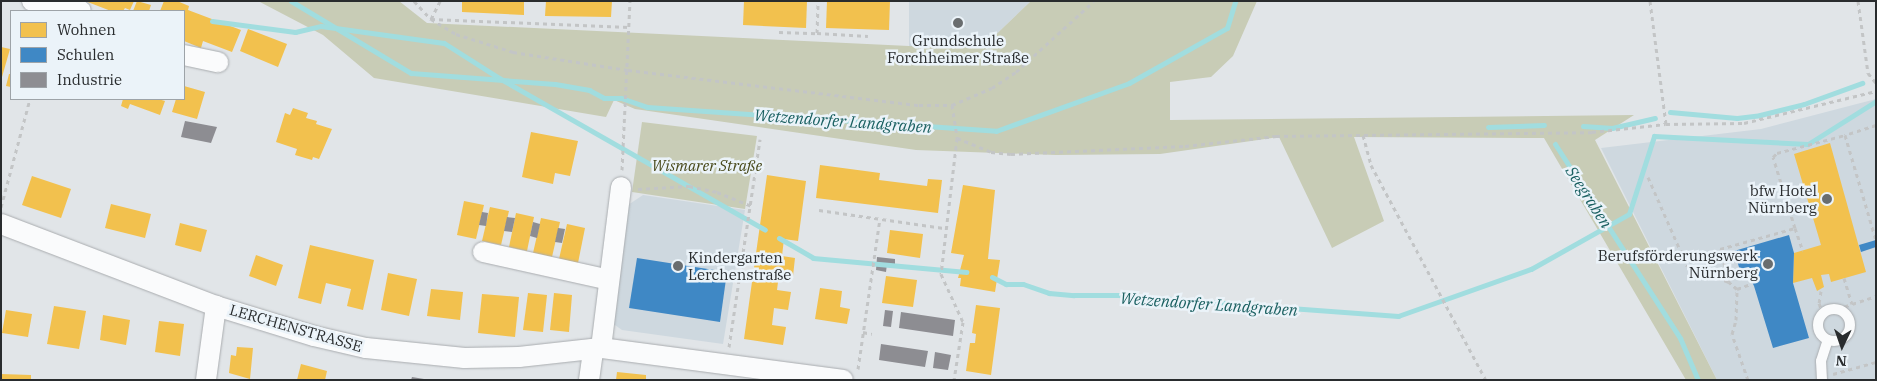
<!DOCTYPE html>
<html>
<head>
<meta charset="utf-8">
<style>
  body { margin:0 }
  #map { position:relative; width:1877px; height:381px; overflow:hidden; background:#e1e5e8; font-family:"IBM Plex Serif",serif }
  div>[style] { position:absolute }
  .built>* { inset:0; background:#ced8df }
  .green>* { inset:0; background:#c8ccb6 }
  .homes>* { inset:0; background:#f2c14e }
  .schools>* { inset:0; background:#3f88c5 }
  .industry>* { inset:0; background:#8d8d92 }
  .stream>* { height:5px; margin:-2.5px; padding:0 2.5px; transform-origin:2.5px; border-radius:2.5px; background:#a1dddf }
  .path>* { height:3px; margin-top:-1.5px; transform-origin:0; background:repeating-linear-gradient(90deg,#c3c5c6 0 4px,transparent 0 8px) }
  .roads { filter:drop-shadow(0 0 1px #a9acaf) drop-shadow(0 0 1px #a9acaf) }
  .lane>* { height:10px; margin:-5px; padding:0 5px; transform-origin:5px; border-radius:5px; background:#fafbfc }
  .lane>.ring { margin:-5px; padding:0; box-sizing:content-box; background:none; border:10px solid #fafbfc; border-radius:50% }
  .street>* { height:20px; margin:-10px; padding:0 10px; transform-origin:10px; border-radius:10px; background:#fafbfc }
  .dots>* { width:14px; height:14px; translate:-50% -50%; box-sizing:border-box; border:2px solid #ebf3f9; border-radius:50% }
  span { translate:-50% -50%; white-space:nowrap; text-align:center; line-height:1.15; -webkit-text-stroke:5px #ebf3f9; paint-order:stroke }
  .poi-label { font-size:15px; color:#292c2e }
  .right { translate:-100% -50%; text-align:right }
  .left { translate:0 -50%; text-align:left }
  .park-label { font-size:15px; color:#474819; font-style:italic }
  .street-label { font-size:15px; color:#292c2e }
  .water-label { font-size:16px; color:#1a6061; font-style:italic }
  .frame { position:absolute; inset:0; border:2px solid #292c2e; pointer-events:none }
  .legend { position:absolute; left:10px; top:10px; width:175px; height:90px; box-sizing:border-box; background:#ebf3f9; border:1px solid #9da3a8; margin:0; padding:6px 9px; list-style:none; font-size:15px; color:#292c2e }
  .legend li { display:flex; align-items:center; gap:10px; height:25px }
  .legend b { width:25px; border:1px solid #9da3a8 }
  .north { position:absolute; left:1817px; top:321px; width:50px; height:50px; -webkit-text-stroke:4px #ebf3f9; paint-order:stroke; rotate:183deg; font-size:14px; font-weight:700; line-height:20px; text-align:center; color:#292c2e }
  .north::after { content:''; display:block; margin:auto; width:18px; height:22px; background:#292c2e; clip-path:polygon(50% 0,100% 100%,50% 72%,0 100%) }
</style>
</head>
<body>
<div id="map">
  <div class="built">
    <div style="clip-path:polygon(909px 1px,1031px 1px,985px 45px,909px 46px)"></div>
    <div style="clip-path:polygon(1876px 99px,1876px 380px,1717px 380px,1601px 148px,1761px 129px)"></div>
    <div style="clip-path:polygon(643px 195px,745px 210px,723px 344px,622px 330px,612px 323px,628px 205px)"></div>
  </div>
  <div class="green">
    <div style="clip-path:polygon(258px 1px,399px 1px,427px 23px,909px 46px,985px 45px,1031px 1px,1257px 1px,1233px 56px,1211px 77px,1170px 82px,1170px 120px,1634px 115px,1595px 140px,1717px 380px,1686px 380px,1544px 138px,1354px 137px,1384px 221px,1332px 248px,1279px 137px,1160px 154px,1056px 155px,916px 150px,635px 109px,614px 100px,606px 117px,374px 78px,323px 35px)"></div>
    <div style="clip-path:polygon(642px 122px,757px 136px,745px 209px,632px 192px)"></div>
  </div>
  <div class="homes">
    <div style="clip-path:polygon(85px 1px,134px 1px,130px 10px,125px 8px,123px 11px,111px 11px)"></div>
    <div style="clip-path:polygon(137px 1px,151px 5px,149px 11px,133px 11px)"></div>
    <div style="clip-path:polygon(164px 1px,177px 1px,189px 6px,188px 10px,241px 30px,232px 52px,203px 41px,201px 48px,184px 41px,184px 11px,160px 11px)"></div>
    <div style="clip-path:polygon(462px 1px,524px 1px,524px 15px,462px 12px)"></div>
    <div style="clip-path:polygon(546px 1px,612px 1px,611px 17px,545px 16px)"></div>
    <div style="clip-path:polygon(744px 1px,807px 1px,806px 28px,743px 25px)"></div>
    <div style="clip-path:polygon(827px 1px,890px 1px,889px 30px,826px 28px)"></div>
    <div style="clip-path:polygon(248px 29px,287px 44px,278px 67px,240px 51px)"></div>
    <div style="clip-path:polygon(1px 47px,10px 49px,2px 77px,1px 77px)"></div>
    <div style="clip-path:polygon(9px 74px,11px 74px,11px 87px,6px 86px)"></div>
    <div style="clip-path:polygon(184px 86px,205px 92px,197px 119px,172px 112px,176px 99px,184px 99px)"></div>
    <div style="clip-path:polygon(123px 99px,158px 99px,165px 101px,160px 115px,130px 104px,128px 109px,121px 106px)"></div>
    <div style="clip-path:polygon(293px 108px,308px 113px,306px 118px,317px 121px,316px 124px,332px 129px,319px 159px,313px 157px,312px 160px,295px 155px,297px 149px,276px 142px,285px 113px,290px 115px)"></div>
    <div style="clip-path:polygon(531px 132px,578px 141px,570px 176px,555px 173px,553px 184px,522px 177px)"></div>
    <div style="clip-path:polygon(1830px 143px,1866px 272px,1831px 282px,1829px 274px,1821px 275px,1824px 287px,1817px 291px,1812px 278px,1793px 283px,1794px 253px,1821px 245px,1794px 154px)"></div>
    <div style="clip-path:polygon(820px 165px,880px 173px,879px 180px,927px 186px,928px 179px,942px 180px,938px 213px,816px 198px)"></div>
    <div style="clip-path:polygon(767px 175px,806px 181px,798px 241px,784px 239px,782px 256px,795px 258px,793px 276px,779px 274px,777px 290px,791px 292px,788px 310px,774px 308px,772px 325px,786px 327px,783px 345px,744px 339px)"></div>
    <div style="clip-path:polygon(32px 176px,71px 189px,61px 218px,22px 205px)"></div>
    <div style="clip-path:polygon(963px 185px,995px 190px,988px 259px,1000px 260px,995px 292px,960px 286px,961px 278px,958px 278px,964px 255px,951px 253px)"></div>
    <div style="clip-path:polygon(464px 201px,484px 205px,476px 239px,457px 235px)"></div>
    <div style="clip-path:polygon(111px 204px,151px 214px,145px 238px,105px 228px)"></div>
    <div style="clip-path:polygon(490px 207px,509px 211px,501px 245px,482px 241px)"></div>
    <div style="clip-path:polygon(516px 213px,534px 217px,527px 251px,509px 247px)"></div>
    <div style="clip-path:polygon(541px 218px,560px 222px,552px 257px,533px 253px)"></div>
    <div style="clip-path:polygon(180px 223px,207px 230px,201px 252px,175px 245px)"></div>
    <div style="clip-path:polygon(567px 224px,585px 228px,578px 263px,559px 259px)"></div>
    <div style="clip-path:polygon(890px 230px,923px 234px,920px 258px,887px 253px)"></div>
    <div style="clip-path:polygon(310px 245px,374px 260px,363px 310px,347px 306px,351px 289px,326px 283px,321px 304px,298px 298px)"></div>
    <div style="clip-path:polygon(256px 255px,283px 265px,276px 286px,249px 276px)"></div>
    <div style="clip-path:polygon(388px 273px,417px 279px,409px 316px,381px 310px)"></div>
    <div style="clip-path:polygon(886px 276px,917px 280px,913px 307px,882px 303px)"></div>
    <div style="clip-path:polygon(820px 288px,842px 291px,840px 307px,850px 309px,847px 324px,815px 319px)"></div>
    <div style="clip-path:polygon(431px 289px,463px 292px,460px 320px,427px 316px)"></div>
    <div style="clip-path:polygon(528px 293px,547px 295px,543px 332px,523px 330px)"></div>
    <div style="clip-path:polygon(554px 293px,572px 295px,569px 332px,550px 330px)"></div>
    <div style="clip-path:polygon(482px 294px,519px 297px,515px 337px,478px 333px)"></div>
    <div style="clip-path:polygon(976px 305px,1000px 308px,991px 375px,966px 371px,970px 343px,975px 343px,976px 334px,972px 333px)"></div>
    <div style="clip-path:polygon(54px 306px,86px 311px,79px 349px,47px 344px)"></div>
    <div style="clip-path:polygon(6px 310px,32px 314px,28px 337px,2px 333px)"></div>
    <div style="clip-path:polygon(103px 315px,130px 320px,126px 345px,100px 340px)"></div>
    <div style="clip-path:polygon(159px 321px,184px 324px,180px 356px,155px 352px)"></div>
    <div style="clip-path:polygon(237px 347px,253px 348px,250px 379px,229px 373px,231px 355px,236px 356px)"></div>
    <div style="clip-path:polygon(301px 364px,327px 371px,325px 380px,297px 380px)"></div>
    <div style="clip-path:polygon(617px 372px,646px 375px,646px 380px,616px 380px)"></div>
    <div style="clip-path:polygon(1px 374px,31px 375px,31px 380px,1px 380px)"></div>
  </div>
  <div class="schools">
    <div style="clip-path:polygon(1789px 235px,1794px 253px,1793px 283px,1809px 338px,1773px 348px,1754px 286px,1750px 278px,1743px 280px,1734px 251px)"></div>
    <div style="clip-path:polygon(1876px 240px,1876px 247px,1861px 252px,1859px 245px)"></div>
    <div style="clip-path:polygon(637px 258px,727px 272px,720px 322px,629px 308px)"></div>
  </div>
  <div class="industry">
    <div style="clip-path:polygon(185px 121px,217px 127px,211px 143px,181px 137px)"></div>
    <div style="clip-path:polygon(482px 212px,488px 213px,486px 226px,479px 225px)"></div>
    <div style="clip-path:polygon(507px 217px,515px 218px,512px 232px,504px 231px)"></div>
    <div style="clip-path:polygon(533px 222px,540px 224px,537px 238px,530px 236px)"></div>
    <div style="clip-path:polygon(558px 228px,565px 229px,562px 243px,555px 242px)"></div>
    <div style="clip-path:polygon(877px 257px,895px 259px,895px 265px,887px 264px,886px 272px,876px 270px)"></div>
    <div style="clip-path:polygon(885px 310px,893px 311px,891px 327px,883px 326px)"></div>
    <div style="clip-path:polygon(901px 312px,955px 320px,953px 336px,899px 328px)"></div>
    <div style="clip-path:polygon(881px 344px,928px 351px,925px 367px,879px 360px)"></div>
    <div style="clip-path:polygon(935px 352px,951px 355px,948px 370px,933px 368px)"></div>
    <div style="clip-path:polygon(412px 377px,424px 379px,424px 380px,411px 380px)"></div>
  </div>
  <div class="stream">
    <div style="left:291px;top:1px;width:140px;rotate:31deg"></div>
    <div style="left:411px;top:73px;width:144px;rotate:4.4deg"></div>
    <div style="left:555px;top:84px;width:35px;rotate:10deg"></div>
    <div style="left:589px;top:90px;width:17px;rotate:28deg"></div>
    <div style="left:604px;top:98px;width:17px"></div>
    <div style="left:621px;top:98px;width:28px;rotate:19deg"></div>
    <div style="left:647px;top:107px;width:350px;rotate:3.9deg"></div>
    <div style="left:996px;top:131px;width:141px;rotate:-19.8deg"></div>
    <div style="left:1129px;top:83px;width:112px;rotate:-29.3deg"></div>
    <div style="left:1227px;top:28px;width:28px;rotate:-73deg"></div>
    <div style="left:212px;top:21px;width:84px;rotate:7.5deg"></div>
    <div style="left:295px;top:32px;width:27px;rotate:-13deg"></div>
    <div style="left:321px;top:26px;width:124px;rotate:7.9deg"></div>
    <div style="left:444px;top:43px;width:65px;rotate:32.5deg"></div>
    <div style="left:499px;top:78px;width:306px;rotate:29.7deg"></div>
    <div style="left:1670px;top:112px;width:67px;rotate:5.1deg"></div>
    <div style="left:1737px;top:118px;width:23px;rotate:-7deg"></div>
    <div style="left:1760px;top:115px;width:45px;rotate:-14deg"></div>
    <div style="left:1804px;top:104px;width:62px;rotate:-19.9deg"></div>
    <div style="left:1583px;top:126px;width:29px;rotate:4deg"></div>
    <div style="left:1612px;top:128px;width:44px;rotate:-13.1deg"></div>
    <div style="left:1488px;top:127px;width:56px;rotate:-2deg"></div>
    <div style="left:1555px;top:144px;width:231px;rotate:57.2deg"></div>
    <div style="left:1680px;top:338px;width:46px;rotate:66.8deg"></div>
    <div style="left:779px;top:238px;width:39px;rotate:30deg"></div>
    <div style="left:813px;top:258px;width:154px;rotate:5.2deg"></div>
    <div style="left:992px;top:277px;width:16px;rotate:27deg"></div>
    <div style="left:1006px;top:284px;width:17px"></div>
    <div style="left:1023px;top:284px;width:28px;rotate:19deg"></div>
    <div style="left:1049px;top:293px;width:25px;rotate:5deg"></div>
    <div style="left:1074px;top:295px;width:44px"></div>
    <div style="left:1118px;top:295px;width:281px;rotate:4.3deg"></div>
    <div style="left:1398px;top:316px;width:141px;rotate:-19.5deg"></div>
    <div style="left:1531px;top:269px;width:112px;rotate:-29.3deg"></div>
    <div style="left:1629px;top:214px;width:82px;rotate:-72.2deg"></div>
    <div style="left:1654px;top:136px;width:154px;rotate:3deg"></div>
    <div style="left:1808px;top:144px;width:80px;rotate:-32.3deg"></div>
  </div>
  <div class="path">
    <div style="left:414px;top:1px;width:25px;rotate:47deg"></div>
    <div style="left:431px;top:19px;width:29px;rotate:31deg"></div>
    <div style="left:456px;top:34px;width:60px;rotate:17.5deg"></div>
    <div style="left:513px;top:52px;width:116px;rotate:8.9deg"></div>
    <div style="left:628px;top:70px;width:293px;rotate:6.9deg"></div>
    <div style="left:919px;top:105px;width:33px"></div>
    <div style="left:952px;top:105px;width:43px;rotate:-23deg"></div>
    <div style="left:992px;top:88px;width:29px;rotate:-34deg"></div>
    <div style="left:1016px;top:72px;width:105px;rotate:-42.3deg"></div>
    <div style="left:1650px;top:1px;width:124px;rotate:82.6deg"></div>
    <div style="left:1858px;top:1px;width:73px;rotate:82.1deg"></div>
    <div style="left:1868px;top:73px;width:13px;rotate:51deg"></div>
    <div style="left:431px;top:19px;width:198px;rotate:2.3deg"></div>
    <div style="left:431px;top:19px;width:20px;rotate:-63deg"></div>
    <div style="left:779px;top:32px;width:38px;rotate:2deg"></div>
    <div style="left:817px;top:33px;width:32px;rotate:-88deg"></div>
    <div style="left:817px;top:33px;width:51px;rotate:3.4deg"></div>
    <div style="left:952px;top:105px;width:33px;rotate:81deg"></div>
    <div style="left:957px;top:138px;width:137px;rotate:96.7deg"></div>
    <div style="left:941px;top:274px;width:53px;rotate:65.4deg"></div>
    <div style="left:963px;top:322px;width:59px;rotate:98.8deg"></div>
    <div style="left:1876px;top:125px;width:33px;rotate:162deg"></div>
    <div style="left:1845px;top:135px;width:109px;rotate:73.6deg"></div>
    <div style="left:1363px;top:135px;width:31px;rotate:75deg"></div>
    <div style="left:1371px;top:165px;width:244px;rotate:61.9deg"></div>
    <div style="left:957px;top:138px;width:37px;rotate:22deg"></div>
    <div style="left:991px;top:152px;width:20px;rotate:6deg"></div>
    <div style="left:1011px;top:154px;width:174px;rotate:-2.6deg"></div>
    <div style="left:1185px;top:146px;width:92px;rotate:-6.3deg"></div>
    <div style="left:1276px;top:136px;width:316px;rotate:-0.7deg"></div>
    <div style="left:1592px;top:132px;width:74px;rotate:-6.2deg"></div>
    <div style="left:1666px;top:124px;width:78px;rotate:-0.7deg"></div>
    <div style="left:1744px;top:123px;width:136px;rotate:-13.6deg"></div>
    <div style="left:622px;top:170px;width:169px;rotate:-87.3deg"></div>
    <div style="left:1648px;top:177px;width:97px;rotate:66.3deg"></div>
    <div style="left:1687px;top:266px;width:45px;rotate:20.9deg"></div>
    <div style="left:638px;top:189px;width:51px;rotate:-3.4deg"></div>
    <div style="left:689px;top:186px;width:29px;rotate:12deg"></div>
    <div style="left:717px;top:192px;width:37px;rotate:22deg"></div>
    <div style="left:1px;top:207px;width:112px;rotate:-75deg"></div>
    <div style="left:819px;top:210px;width:126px;rotate:8.2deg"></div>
    <div style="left:1795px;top:228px;width:24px;rotate:71deg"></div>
    <div style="left:1844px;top:278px;width:27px;rotate:73deg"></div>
    <div style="left:1737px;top:289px;width:15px;rotate:-20deg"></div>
    <div style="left:1821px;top:291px;width:12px;rotate:99deg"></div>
    <div style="left:1819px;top:303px;width:12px;rotate:70deg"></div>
    <div style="left:1837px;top:309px;width:41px;rotate:-18.4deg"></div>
    <div style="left:863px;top:332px;width:9px;rotate:13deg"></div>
    <div style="left:729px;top:347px;width:210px;rotate:-81.5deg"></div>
    <div style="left:858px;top:369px;width:152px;rotate:-81.7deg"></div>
    <div style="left:1833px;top:374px;width:45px;rotate:-15.6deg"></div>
    <div style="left:1748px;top:380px;width:49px;rotate:-109.2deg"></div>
    <div style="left:1732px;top:334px;width:15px;rotate:-74deg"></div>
    <div style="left:1736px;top:320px;width:31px;rotate:-88deg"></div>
    <div style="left:1737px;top:289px;width:11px;rotate:-139deg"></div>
    <div style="left:1729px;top:282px;width:34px;rotate:-105deg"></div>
    <div style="left:1720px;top:249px;width:78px;rotate:-15.6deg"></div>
    <div style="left:1795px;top:228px;width:74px;rotate:-107.2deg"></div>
    <div style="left:1773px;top:157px;width:6px;rotate:-45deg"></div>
    <div style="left:1777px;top:153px;width:70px;rotate:-14.8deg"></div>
  </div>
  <div class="roads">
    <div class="lane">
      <div class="ring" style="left:1818px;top:309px;width:22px;height:22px"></div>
      <div style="left:1822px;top:380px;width:19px;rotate:-93deg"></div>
      <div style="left:1821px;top:361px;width:22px;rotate:-72deg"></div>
    </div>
    <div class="street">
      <div style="left:32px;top:1px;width:15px;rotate:16deg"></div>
      <div style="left:46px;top:5px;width:19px;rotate:-9deg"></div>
      <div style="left:65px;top:2px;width:18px;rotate:29deg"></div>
      <div style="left:184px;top:55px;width:35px;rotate:12deg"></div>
      <div style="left:1px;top:224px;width:230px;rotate:20.9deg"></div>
      <div style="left:216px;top:306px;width:102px;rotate:17deg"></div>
      <div style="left:314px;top:336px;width:53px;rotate:13deg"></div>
      <div style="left:366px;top:348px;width:99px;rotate:5.8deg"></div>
      <div style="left:464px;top:358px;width:55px;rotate:-1deg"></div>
      <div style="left:519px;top:357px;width:82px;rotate:-6.3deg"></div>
      <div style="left:601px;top:348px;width:244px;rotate:7.5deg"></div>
      <div style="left:483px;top:252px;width:129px;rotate:12.5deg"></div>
      <div style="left:601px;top:348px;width:162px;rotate:-82.9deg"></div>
      <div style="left:206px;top:380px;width:75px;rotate:-82.3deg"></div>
      <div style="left:589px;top:380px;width:30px;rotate:-82deg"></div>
    </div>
  </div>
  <div class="dots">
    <div style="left:958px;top:23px;background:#696d6f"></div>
    <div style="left:1827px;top:199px;background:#696d6f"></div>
    <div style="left:1768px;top:264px;background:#696d6f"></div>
    <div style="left:678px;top:266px;background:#696d6f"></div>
  </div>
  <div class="poi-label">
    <span style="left:958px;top:49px">Grundschule<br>Forchheimer Straße</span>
    <span class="right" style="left:1817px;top:199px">bfw Hotel<br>Nürnberg</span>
    <span class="right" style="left:1758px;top:264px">Berufsförderungswerk<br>Nürnberg</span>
    <span class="left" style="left:688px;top:266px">Kindergarten<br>Lerchenstraße</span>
  </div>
  <div class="park-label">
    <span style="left:707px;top:166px">Wismarer Straße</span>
  </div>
  <div class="street-label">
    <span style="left:296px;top:328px;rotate:16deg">LERCHENSTRASSE</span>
  </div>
  <div class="water-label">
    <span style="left:843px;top:121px;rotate:4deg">Wetzendorfer Landgraben</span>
    <span style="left:1589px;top:197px;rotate:57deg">Seegraben</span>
    <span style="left:1209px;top:304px;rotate:4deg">Wetzendorfer Landgraben</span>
  </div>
  <div class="frame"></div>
  <ul class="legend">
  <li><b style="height:14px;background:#f2c14e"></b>Wohnen</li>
  <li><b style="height:14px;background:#3f88c5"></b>Schulen</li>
  <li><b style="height:14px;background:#8d8d92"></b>Industrie</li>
  </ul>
  <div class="north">N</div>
</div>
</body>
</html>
